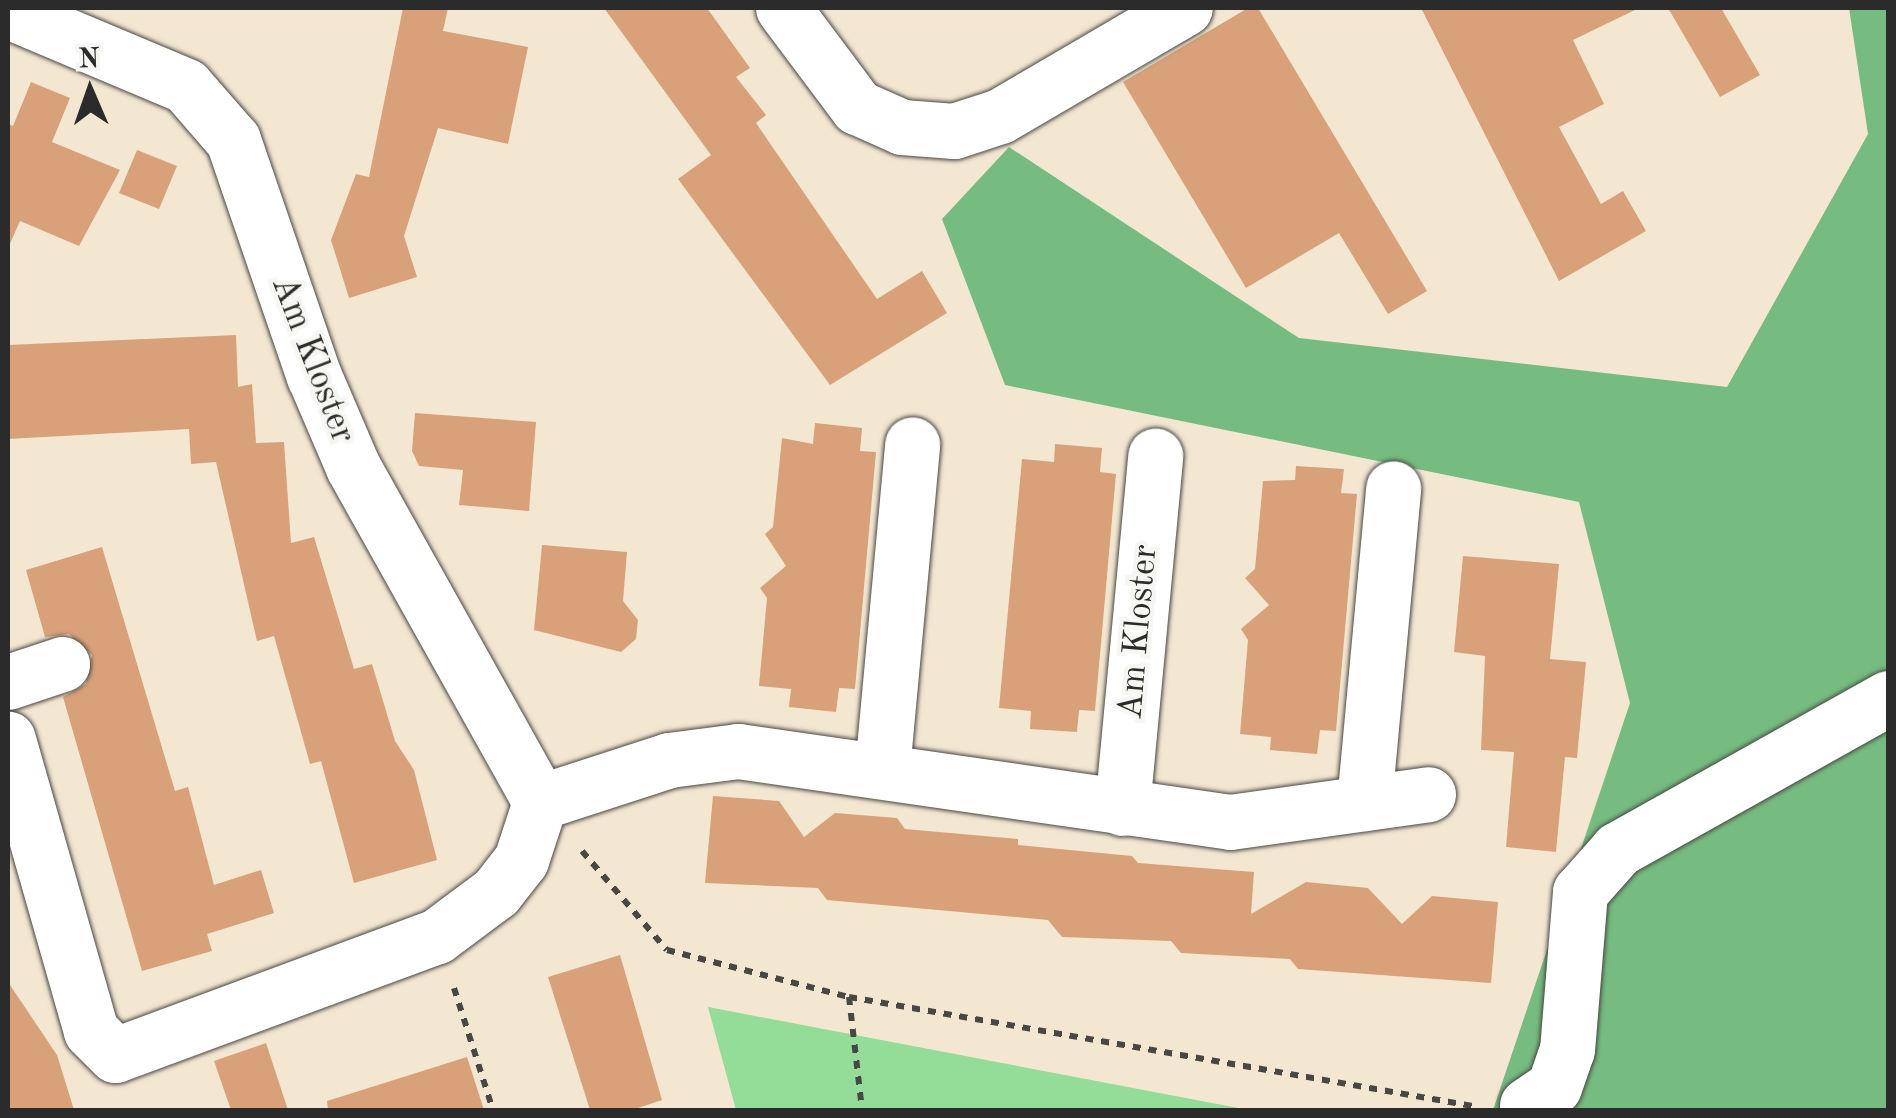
<!DOCTYPE html>
<html>
<head>
<meta charset="utf-8">
<style>
  body { margin:0 }
  #map { position:relative; width:1896px; height:1118px; overflow:hidden; background:#f3e7d2; font-family:"Old Standard TT",serif }
  div>[style] { position:absolute }
  .green>* { inset:0; background:#93dd98 }
  .forest>* { inset:0; background:#76bc80 }
  .building>* { inset:0; background:#d8a179 }
  .path>* { height:6px; margin-top:-3px; transform-origin:0; background:repeating-linear-gradient(90deg,#494744 0 8px,transparent 0 16px) }
  .roads { filter:drop-shadow(0 0 2px #494744) drop-shadow(0 0 2px #494744) }
  .minor>* { height:55px; margin:-27.5px; padding:0 27.5px; transform-origin:27.5px; border-radius:27.5px; background:#fff }
  span { translate:-50% -50%; white-space:nowrap; text-align:center; line-height:1.15; -webkit-text-stroke:9px #f6f6f2; paint-order:stroke }
  .street-label { font-size:35px; color:#2b2b2b }
  .frame { position:absolute; inset:0; border:10px solid #2b2b2b; pointer-events:none }
  .north { position:absolute; left:40px; top:40px; width:100px; height:100px; -webkit-text-stroke:8px #f6f6f2; paint-order:stroke; rotate:358deg; font-size:28px; font-weight:700; line-height:40px; text-align:center; color:#2b2b2b }
  .north::after { content:''; display:block; margin:auto; width:35px; height:45px; background:#2b2b2b; clip-path:polygon(50% 0,100% 100%,50% 72%,0 100%) }
</style>
</head>
<body>
<div id="map">
  <div class="green">
    <div style="clip-path:polygon(708px 1007px,1249px 1110px,736px 1110px)"></div>
  </div>
  <div class="forest">
    <div style="clip-path:polygon(1849px 8px,1888px 8px,1888px 1110px,1493px 1110px,1630px 703px,1579px 502px,1005px 385px,942px 219px,1009px 147px,1299px 338px,1727px 387px,1868px 134px)"></div>
  </div>
  <div class="building">
    <div style="clip-path:polygon(403px 8px,448px 8px,443px 31px,528px 47px,508px 144px,438px 128px,404px 236px,417px 277px,349px 298px,331px 240px,356px 174px,369px 177px)"></div>
    <div style="clip-path:polygon(604px 8px,707px 8px,750px 68px,736px 77px,766px 115px,756px 123px,877px 299px,922px 271px,947px 313px,830px 385px,678px 179px,711px 155px)"></div>
    <div style="clip-path:polygon(1248px 8px,1258px 8px,1427px 291px,1388px 314px,1339px 233px,1246px 288px,1123px 82px)"></div>
    <div style="clip-path:polygon(1421px 8px,1639px 8px,1573px 40px,1604px 104px,1559px 127px,1601px 204px,1623px 191px,1646px 231px,1559px 281px)"></div>
    <div style="clip-path:polygon(1668px 8px,1721px 8px,1760px 75px,1720px 97px)"></div>
    <div style="clip-path:polygon(31px 82px,70px 98px,52px 142px,120px 170px,79px 246px,20px 221px,8px 248px,8px 124px,13px 126px)"></div>
    <div style="clip-path:polygon(137px 150px,177px 166px,159px 209px,119px 193px)"></div>
    <div style="clip-path:polygon(236px 335px,238px 387px,252px 384px,256px 443px,284px 442px,291px 543px,314px 537px,354px 669px,372px 664px,395px 741px,414px 770px,437px 860px,354px 883px,321px 761px,310px 764px,274px 636px,257px 641px,216px 462px,191px 464px,189px 429px,8px 439px,8px 345px)"></div>
    <div style="clip-path:polygon(415px 413px,536px 422px,529px 511px,459px 505px,463px 470px,419px 466px,412px 451px)"></div>
    <div style="clip-path:polygon(815px 423px,862px 428px,860px 451px,876px 452px,855px 689px,839px 688px,836px 712px,789px 707px,791px 689px,759px 686px,767px 598px,760px 588px,786px 566px,765px 534px,773px 527px,782px 438px,813px 444px)"></div>
    <div style="clip-path:polygon(1055px 444px,1102px 448px,1100px 472px,1116px 474px,1095px 711px,1079px 710px,1077px 732px,1030px 729px,1031px 711px,999px 708px,1022px 459px,1054px 462px)"></div>
    <div style="clip-path:polygon(1296px 466px,1344px 469px,1341px 493px,1357px 494px,1336px 731px,1320px 730px,1317px 754px,1270px 750px,1271px 737px,1240px 734px,1248px 640px,1241px 629px,1269px 605px,1245px 578px,1255px 569px,1263px 481px,1295px 480px)"></div>
    <div style="clip-path:polygon(542px 545px,627px 552px,623px 601px,638px 620px,636px 639px,621px 652px,534px 630px)"></div>
    <div style="clip-path:polygon(102px 547px,175px 791px,188px 787px,214px 885px,261px 870px,274px 913px,207px 934px,212px 951px,142px 971px,63px 697px,86px 684px,92px 655px,69px 634px,45px 637px,26px 570px)"></div>
    <div style="clip-path:polygon(1463px 556px,1559px 564px,1550px 659px,1586px 662px,1577px 758px,1565px 757px,1556px 852px,1506px 847px,1514px 752px,1481px 750px,1485px 656px,1454px 652px)"></div>
    <div style="clip-path:polygon(713px 796px,779px 801px,804px 837px,835px 813px,897px 818px,905px 829px,1018px 839px,1018px 845px,1132px 856px,1138px 863px,1254px 872px,1251px 914px,1306px 882px,1368px 888px,1402px 924px,1432px 896px,1498px 902px,1491px 983px,1298px 969px,1290px 959px,1181px 953px,1171px 941px,1062px 937px,1048px 920px,827px 900px,818px 888px,705px 883px)"></div>
    <div style="clip-path:polygon(620px 955px,662px 1100px,632px 1110px,590px 1110px,548px 977px)"></div>
    <div style="clip-path:polygon(8px 982px,57px 1055px,74px 1110px,8px 1110px)"></div>
    <div style="clip-path:polygon(266px 1043px,288px 1110px,231px 1110px,214px 1061px)"></div>
    <div style="clip-path:polygon(467px 1057px,484px 1110px,328px 1110px,327px 1101px)"></div>
  </div>
  <div class="path">
    <div style="left:582px;top:851px;width:130px;rotate:49.4deg"></div>
    <div style="left:667px;top:950px;width:188px;rotate:14.5deg"></div>
    <div style="left:849px;top:997px;width:633px;rotate:9.91deg"></div>
    <div style="left:454px;top:988px;width:128px;rotate:72.3deg"></div>
    <div style="left:849px;top:997px;width:114px;rotate:83.4deg"></div>
  </div>
  <div class="roads">
    <div class="minor">
      <div style="left:783px;top:8px;width:124px;rotate:53.2deg"></div>
      <div style="left:857px;top:107px;width:49px;rotate:24deg"></div>
      <div style="left:902px;top:127px;width:52px;rotate:4.4deg"></div>
      <div style="left:954px;top:131px;width:48px;rotate:-18.1deg"></div>
      <div style="left:1000px;top:116px;width:214px;rotate:-30.3deg"></div>
      <div style="left:8px;top:11px;width:193px;rotate:22.8deg"></div>
      <div style="left:186px;top:86px;width:72px;rotate:49deg"></div>
      <div style="left:233px;top:140px;width:250px;rotate:71.1deg"></div>
      <div style="left:314px;top:376px;width:99px;rotate:66.8deg"></div>
      <div style="left:353px;top:467px;width:384px;rotate:60.8deg"></div>
      <div style="left:540px;top:802px;width:61px;rotate:108.1deg"></div>
      <div style="left:521px;top:860px;width:41px;rotate:128deg"></div>
      <div style="left:496px;top:892px;width:74px;rotate:143.3deg"></div>
      <div style="left:437px;top:936px;width:343px;rotate:159.7deg"></div>
      <div style="left:115px;top:1055px;width:34px;rotate:-135deg"></div>
      <div style="left:91px;top:1031px;width:304px;rotate:-105.9deg"></div>
      <div style="left:8px;top:682px;width:57px;rotate:-18.4deg"></div>
      <div style="left:882px;top:770px;width:327px;rotate:-84.7deg"></div>
      <div style="left:540px;top:802px;width:136px;rotate:-18deg"></div>
      <div style="left:669px;top:760px;width:70px;rotate:-7.4deg"></div>
      <div style="left:738px;top:751px;width:497px;rotate:8.2deg"></div>
      <div style="left:1230px;top:822px;width:200px;rotate:-8deg"></div>
      <div style="left:1364px;top:803px;width:316px;rotate:-84.7deg"></div>
      <div style="left:1122px;top:808px;width:354px;rotate:-84.6deg"></div>
      <div style="left:1527px;top:1105px;width:32px;rotate:-34deg"></div>
      <div style="left:1554px;top:1087px;width:39px;rotate:-71deg"></div>
      <div style="left:1567px;top:1050px;width:159px;rotate:-85.3deg"></div>
      <div style="left:1580px;top:892px;width:57px;rotate:-48.5deg"></div>
      <div style="left:1618px;top:849px;width:309px;rotate:-29.2deg"></div>
    </div>
  </div>
  <div class="street-label">
    <span style="left:312px;top:360px;rotate:69deg">Am Kloster</span>
    <span style="left:1139px;top:632px;rotate:-85deg">Am Kloster</span>
  </div>
  <div class="frame"></div>
  <div class="north">N</div>
</div>
</body>
</html>
